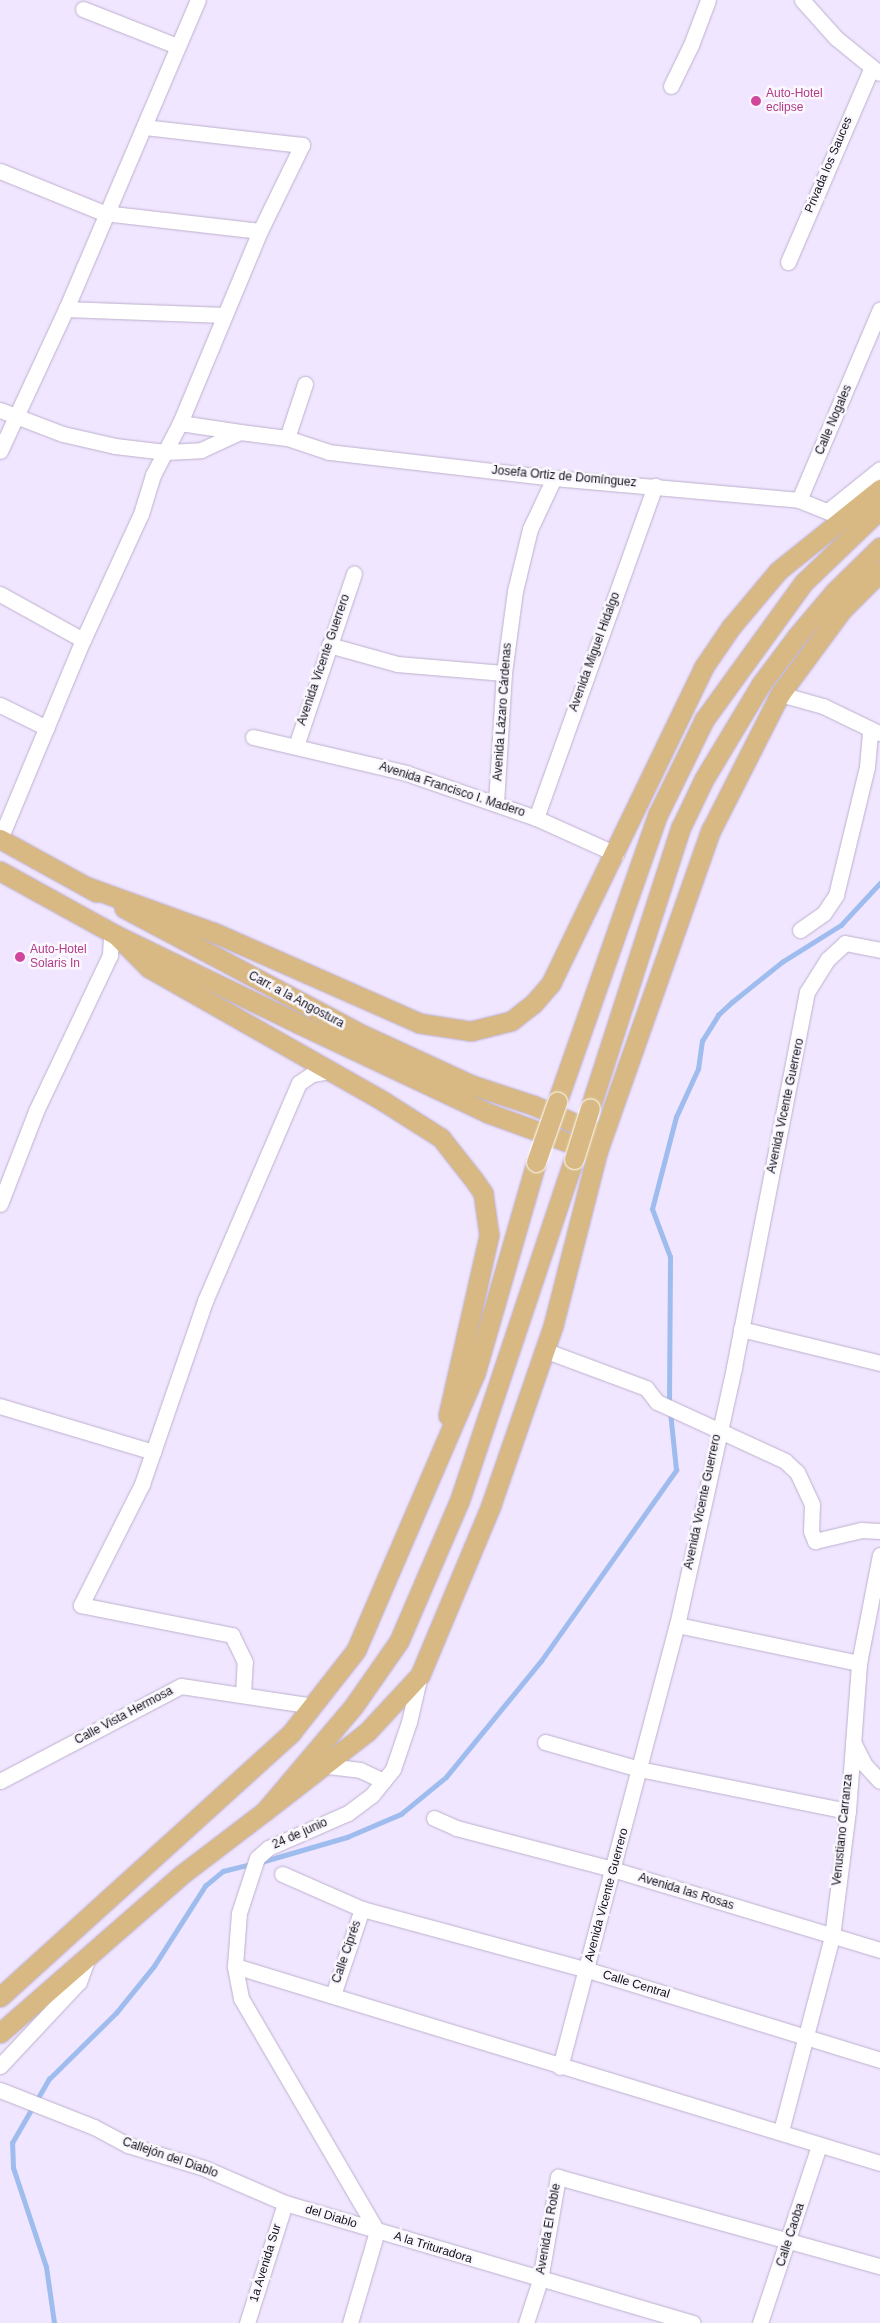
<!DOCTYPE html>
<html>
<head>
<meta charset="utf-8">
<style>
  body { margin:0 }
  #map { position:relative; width:880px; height:2323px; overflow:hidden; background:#f1e6ff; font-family:Helvetica,sans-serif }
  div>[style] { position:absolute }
  .stream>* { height:4.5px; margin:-2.25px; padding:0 2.25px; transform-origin:2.25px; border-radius:2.25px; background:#9fbcee }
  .roads { filter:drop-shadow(0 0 1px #bdb0cd) drop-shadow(0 0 1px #bdb0cd) }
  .minor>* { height:15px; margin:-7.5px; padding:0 7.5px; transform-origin:7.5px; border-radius:7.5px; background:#fff }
  .major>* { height:19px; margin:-9.5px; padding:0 9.5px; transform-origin:9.5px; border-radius:9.5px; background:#d8b983 }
  .bridges { filter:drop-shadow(0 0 1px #fff) drop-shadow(0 0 1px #fff) }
  .major-bridge>* { height:19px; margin:-9.5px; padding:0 9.5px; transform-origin:9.5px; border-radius:9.5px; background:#d8b983 }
  .dots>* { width:14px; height:14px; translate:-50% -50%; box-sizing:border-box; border:2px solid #faf8fe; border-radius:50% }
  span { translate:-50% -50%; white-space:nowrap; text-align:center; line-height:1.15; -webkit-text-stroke:5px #faf8fe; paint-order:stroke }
  .hotel-label { font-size:12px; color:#b23c85 }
  .left { translate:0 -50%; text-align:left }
  .street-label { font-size:12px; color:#120e18 }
</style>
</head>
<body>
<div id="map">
  <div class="stream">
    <div style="left:669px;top:1404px;width:147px;rotate:-89.6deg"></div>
    <div style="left:670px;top:1257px;width:51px;rotate:-110.6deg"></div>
    <div style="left:652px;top:1209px;width:95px;rotate:-75.4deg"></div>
    <div style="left:676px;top:1117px;width:53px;rotate:-65.4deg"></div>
    <div style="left:698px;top:1069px;width:28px;rotate:-82deg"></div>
    <div style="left:702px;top:1041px;width:31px;rotate:-58deg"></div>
    <div style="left:718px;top:1015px;width:19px;rotate:-43deg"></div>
    <div style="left:732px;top:1002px;width:64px;rotate:-38.7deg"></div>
    <div style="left:782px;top:962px;width:70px;rotate:-32.1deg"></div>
    <div style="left:841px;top:925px;width:57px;rotate:-47.1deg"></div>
    <div style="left:261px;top:1862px;width:90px;rotate:-16.2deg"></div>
    <div style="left:347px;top:1837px;width:59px;rotate:-23.1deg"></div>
    <div style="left:401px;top:1814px;width:58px;rotate:-39.4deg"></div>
    <div style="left:446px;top:1777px;width:150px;rotate:-50.7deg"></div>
    <div style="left:541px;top:1661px;width:234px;rotate:-54.7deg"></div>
    <div style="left:676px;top:1470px;width:58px;rotate:-95.9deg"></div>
    <div style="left:54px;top:2323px;width:57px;rotate:-98.1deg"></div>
    <div style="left:46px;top:2267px;width:104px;rotate:-108.4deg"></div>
    <div style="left:13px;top:2168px;width:25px;rotate:-92deg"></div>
    <div style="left:12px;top:2143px;width:74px;rotate:-60deg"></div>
    <div style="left:49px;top:2079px;width:94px;rotate:-44.6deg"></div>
    <div style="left:116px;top:2013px;width:60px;rotate:-51deg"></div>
    <div style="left:154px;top:1966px;width:95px;rotate:-57.5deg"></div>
    <div style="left:205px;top:1886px;width:23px;rotate:-40deg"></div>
    <div style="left:223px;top:1871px;width:29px;rotate:-14deg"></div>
  </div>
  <div class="roads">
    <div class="minor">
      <div style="left:802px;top:0;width:51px;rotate:48.2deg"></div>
      <div style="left:836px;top:38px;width:55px;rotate:39.1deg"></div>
      <div style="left:83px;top:9px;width:101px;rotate:21.5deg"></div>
      <div style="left:671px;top:86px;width:46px;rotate:-64deg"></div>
      <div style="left:691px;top:45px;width:48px;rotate:-69.3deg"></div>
      <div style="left:0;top:171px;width:112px;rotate:22deg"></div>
      <div style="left:104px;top:213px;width:157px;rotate:6.6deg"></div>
      <div style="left:788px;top:262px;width:210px;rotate:-66.7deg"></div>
      <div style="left:66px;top:309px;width:158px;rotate:2.2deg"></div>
      <div style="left:0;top:410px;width:67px;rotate:20.9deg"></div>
      <div style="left:63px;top:434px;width:53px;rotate:13deg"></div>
      <div style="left:115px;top:446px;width:51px;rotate:6.7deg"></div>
      <div style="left:166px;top:452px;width:35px;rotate:-3deg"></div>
      <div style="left:201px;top:450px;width:43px;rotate:-24.8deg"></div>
      <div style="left:240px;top:432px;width:47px;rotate:7.3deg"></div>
      <div style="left:287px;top:438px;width:44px;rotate:18.4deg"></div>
      <div style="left:329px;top:452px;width:226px;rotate:6.6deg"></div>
      <div style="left:554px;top:478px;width:246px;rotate:5.1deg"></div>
      <div style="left:799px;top:500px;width:45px;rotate:22deg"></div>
      <div style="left:180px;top:423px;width:61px;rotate:8.5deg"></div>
      <div style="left:287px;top:438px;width:57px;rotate:-71.6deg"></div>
      <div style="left:0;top:451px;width:157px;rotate:-65.1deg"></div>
      <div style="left:66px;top:309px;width:336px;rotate:-66.9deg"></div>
      <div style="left:799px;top:500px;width:207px;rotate:-67deg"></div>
      <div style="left:829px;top:510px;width:65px;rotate:-38.8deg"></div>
      <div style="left:0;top:594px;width:95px;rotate:29deg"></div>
      <div style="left:329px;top:645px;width:71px;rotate:15.6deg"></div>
      <div style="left:397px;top:664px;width:107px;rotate:4.8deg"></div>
      <div style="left:780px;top:694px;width:45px;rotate:15.6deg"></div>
      <div style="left:823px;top:706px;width:62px;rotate:25.7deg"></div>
      <div style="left:0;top:705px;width:52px;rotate:26.1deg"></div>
      <div style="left:253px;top:737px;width:157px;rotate:13.2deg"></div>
      <div style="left:406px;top:773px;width:138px;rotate:19.1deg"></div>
      <div style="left:536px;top:818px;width:88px;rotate:24.2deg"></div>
      <div style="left:296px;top:746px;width:182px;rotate:-71.4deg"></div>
      <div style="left:496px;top:803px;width:130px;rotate:-86.5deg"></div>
      <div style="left:504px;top:673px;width:83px;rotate:-82.4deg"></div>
      <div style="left:515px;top:591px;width:64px;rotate:-76.4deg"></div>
      <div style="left:530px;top:529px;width:56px;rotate:-64.8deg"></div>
      <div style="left:536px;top:818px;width:353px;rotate:-70.3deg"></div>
      <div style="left:0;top:839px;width:216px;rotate:-67.4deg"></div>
      <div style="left:83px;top:640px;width:139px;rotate:-65.3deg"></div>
      <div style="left:141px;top:514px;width:41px;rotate:-72.9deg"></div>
      <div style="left:153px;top:475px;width:59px;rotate:-62.6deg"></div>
      <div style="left:180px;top:423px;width:208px;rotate:-67.4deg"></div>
      <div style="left:260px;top:231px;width:96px;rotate:-64deg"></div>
      <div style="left:302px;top:145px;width:158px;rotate:-173.5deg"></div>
      <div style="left:800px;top:930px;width:29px;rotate:-35deg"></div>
      <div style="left:824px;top:913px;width:22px;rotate:-56deg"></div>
      <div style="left:836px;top:895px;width:132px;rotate:-76.4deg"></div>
      <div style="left:867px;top:767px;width:36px;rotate:-85deg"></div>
      <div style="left:0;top:1204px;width:100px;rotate:-68.8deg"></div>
      <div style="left:36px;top:1111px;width:173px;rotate:-64.6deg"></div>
      <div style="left:110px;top:955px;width:22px;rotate:-87deg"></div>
      <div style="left:741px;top:1329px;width:143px;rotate:13.7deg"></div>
      <div style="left:544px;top:1350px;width:109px;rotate:20.4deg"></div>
      <div style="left:646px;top:1388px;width:18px;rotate:52deg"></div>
      <div style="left:657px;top:1402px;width:141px;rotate:24.7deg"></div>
      <div style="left:785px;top:1461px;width:16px;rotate:43deg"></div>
      <div style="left:797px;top:1472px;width:35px;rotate:65deg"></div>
      <div style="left:812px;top:1504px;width:27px;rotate:92deg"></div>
      <div style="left:811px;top:1531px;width:11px;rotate:68deg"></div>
      <div style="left:815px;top:1541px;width:47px;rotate:-13.4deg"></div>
      <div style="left:861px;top:1530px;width:19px;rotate:3deg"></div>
      <div style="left:0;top:1406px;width:160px;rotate:16.7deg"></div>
      <div style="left:677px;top:1625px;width:186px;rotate:11.8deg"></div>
      <div style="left:243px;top:1695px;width:33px;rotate:-87deg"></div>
      <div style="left:245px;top:1662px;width:30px;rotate:-116deg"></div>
      <div style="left:232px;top:1635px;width:154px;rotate:-168.8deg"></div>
      <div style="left:81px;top:1605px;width:136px;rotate:-63.2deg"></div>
      <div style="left:142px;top:1484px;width:194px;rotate:-71deg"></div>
      <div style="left:205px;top:1301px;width:237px;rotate:-66.7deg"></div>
      <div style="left:299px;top:1083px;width:16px;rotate:-35deg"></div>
      <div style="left:312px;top:1074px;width:20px;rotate:-9deg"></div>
      <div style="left:545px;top:1742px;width:98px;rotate:16deg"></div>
      <div style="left:639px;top:1769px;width:213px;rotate:11.4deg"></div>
      <div style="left:853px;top:1742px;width:25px;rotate:63deg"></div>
      <div style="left:864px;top:1764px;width:23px;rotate:47deg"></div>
      <div style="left:328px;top:1766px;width:32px;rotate:7deg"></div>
      <div style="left:360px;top:1770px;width:26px;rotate:25deg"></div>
      <div style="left:0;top:1781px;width:204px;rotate:-27.7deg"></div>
      <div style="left:181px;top:1686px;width:134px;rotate:8.6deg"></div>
      <div style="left:434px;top:1818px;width:24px;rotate:24deg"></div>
      <div style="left:456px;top:1828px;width:161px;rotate:14.7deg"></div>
      <div style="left:612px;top:1869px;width:280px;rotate:16.8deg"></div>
      <div style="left:282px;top:1874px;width:87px;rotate:23.6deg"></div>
      <div style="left:362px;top:1909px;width:234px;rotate:15.1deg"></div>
      <div style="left:588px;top:1970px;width:306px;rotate:17.1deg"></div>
      <div style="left:235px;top:1966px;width:674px;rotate:16.98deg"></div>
      <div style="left:333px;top:1995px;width:91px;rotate:-71.4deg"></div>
      <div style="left:0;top:2066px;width:115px;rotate:-46.8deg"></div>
      <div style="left:79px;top:1982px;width:29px;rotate:-70deg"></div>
      <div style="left:560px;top:2067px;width:457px;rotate:-75.2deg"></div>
      <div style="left:677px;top:1625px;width:264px;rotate:-77.5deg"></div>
      <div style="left:734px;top:1367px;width:382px;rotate:-79deg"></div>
      <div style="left:807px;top:992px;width:39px;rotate:-58deg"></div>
      <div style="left:828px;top:959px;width:23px;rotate:-43deg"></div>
      <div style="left:845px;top:943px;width:36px;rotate:11deg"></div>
      <div style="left:0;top:2090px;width:101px;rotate:21.5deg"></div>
      <div style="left:94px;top:2127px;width:38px;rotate:28deg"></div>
      <div style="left:128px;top:2145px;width:79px;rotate:16.8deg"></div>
      <div style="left:204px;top:2168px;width:88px;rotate:23.4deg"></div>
      <div style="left:285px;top:2203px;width:425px;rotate:16.4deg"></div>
      <div style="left:781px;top:2131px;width:201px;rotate:-75.3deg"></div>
      <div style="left:832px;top:1937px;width:127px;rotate:-82.8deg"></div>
      <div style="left:848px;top:1811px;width:148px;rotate:-85.7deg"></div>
      <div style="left:859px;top:1663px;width:110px;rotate:-79deg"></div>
      <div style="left:377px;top:2231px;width:270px;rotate:-120.3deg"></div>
      <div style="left:241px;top:1998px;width:33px;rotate:-101deg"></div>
      <div style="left:235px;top:1966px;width:53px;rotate:-85.7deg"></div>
      <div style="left:239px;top:1913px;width:58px;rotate:-71.9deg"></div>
      <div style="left:257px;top:1858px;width:15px;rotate:-42deg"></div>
      <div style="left:268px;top:1848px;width:87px;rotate:-23.6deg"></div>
      <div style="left:348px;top:1813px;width:30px;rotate:-37deg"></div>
      <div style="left:372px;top:1795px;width:33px;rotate:-51deg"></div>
      <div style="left:393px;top:1769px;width:50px;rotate:-71.2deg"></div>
      <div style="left:409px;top:1722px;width:48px;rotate:-76.8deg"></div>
      <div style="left:247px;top:2323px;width:126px;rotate:-72.4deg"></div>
      <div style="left:350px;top:2323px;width:96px;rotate:-73.6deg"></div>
      <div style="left:526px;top:2323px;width:45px;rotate:-72deg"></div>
      <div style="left:540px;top:2280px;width:105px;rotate:-80.1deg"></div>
      <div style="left:558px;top:2177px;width:334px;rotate:15.5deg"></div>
      <div style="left:760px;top:2323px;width:187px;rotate:-71.6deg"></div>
    </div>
    <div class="major">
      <div style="left:0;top:839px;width:110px;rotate:28.9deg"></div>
      <div style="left:0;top:871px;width:132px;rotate:28.9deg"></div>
      <div style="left:116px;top:935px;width:203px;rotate:25.9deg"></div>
      <div style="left:299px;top:1024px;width:209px;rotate:25.2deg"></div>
      <div style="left:488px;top:1113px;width:111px;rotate:20.1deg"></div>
      <div style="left:85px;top:886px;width:136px;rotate:19.8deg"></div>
      <div style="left:213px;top:932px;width:225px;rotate:23.8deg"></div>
      <div style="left:419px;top:1023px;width:53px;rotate:8.7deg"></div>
      <div style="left:471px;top:1031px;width:41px;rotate:-14deg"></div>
      <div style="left:511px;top:1021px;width:28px;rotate:-38deg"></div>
      <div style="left:533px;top:1004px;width:28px;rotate:-49deg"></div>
      <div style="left:551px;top:983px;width:350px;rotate:-64.2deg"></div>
      <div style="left:703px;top:668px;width:50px;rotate:-55.7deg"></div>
      <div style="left:731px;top:627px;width:73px;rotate:-50deg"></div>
      <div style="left:778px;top:571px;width:131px;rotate:-38.8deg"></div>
      <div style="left:124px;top:908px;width:262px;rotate:28deg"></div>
      <div style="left:355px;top:1031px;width:129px;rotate:24.8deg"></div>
      <div style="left:472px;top:1085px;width:64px;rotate:18.2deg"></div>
      <div style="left:533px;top:1105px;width:70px;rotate:23.6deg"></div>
      <div style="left:116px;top:935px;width:47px;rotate:45deg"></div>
      <div style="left:149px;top:968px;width:269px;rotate:29.6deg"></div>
      <div style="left:383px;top:1101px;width:69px;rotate:32.5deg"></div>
      <div style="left:441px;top:1138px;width:53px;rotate:51.8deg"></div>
      <div style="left:474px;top:1180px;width:16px;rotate:55deg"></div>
      <div style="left:483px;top:1193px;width:42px;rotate:81.9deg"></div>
      <div style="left:489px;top:1235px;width:185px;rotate:102.8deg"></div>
      <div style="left:557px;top:1102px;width:305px;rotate:-70.7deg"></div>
      <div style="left:658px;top:814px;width:105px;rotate:-63.9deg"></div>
      <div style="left:704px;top:720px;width:170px;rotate:-54.1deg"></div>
      <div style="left:804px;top:582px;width:105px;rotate:-43.8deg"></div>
      <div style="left:590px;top:1108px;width:295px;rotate:-72.1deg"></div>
      <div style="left:681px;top:827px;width:53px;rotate:-64.4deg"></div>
      <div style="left:704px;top:779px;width:111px;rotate:-59deg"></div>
      <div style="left:761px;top:684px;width:60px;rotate:-53.1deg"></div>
      <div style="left:797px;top:636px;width:59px;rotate:-49.8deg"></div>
      <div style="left:835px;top:591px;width:63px;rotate:-44.4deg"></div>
      <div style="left:265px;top:1811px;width:129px;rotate:-37.8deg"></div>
      <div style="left:367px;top:1732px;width:78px;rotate:-47.1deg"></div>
      <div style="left:420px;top:1675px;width:184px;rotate:-67.3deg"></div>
      <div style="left:491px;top:1505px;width:189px;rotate:-70.9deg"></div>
      <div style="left:553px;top:1326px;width:179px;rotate:-75.7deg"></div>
      <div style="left:597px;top:1153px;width:343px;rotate:-70.6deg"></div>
      <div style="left:711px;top:830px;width:153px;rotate:-63.1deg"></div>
      <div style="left:780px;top:694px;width:104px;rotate:-53.6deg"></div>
      <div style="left:842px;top:610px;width:54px;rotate:-45deg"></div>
      <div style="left:0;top:1997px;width:393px;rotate:-42.2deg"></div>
      <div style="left:291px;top:1733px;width:105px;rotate:-51.9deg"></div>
      <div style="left:356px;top:1650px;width:301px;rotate:-66.7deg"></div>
      <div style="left:475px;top:1374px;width:221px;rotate:-73.9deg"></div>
      <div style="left:0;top:2033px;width:240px;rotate:-41.1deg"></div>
      <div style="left:181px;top:1875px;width:106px;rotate:-37.3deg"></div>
      <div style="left:265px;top:1811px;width:136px;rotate:-49.8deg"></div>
      <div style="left:353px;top:1707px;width:80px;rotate:-55.1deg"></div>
      <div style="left:399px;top:1641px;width:151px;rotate:-66.7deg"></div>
      <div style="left:459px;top:1502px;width:362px;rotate:-71.5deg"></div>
    </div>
  </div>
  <div class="bridges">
    <div class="major-bridge">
      <div style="left:574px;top:1159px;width:53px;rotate:-72.6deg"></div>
      <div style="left:536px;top:1162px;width:64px;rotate:-70.7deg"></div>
    </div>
  </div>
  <div class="dots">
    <div style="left:756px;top:101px;background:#d1479c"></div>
    <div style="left:20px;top:957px;background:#d1479c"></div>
  </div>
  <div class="hotel-label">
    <span class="left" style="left:766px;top:101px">Auto-Hotel<br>eclipse</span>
    <span class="left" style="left:30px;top:957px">Auto-Hotel<br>Solaris In</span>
  </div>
  <div class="street-label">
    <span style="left:829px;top:165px;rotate:-67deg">Privada los Sauces</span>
    <span style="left:834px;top:420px;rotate:-67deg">Calle Nogales</span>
    <span style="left:564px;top:477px;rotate:5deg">Josefa Ortiz de Domínguez</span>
    <span style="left:595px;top:652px;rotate:-70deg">Avenida Miguel Hidalgo</span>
    <span style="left:324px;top:660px;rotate:-71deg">Avenida Vicente Guerrero</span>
    <span style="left:503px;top:712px;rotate:-86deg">Avenida Lázaro Cárdenas</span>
    <span style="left:452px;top:790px;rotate:18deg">Avenida Francisco I. Madero</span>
    <span style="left:296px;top:1000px;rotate:28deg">Carr. a la Angostura</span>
    <span style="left:786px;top:1106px;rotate:-78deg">Avenida Vicente Guerrero</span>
    <span style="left:703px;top:1502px;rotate:-78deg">Avenida Vicente Guerrero</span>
    <span style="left:124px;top:1716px;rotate:-28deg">Calle Vista Hermosa</span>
    <span style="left:843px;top:1830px;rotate:-84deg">Venustiano Carranza</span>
    <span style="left:300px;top:1834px;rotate:-24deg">24 de junio</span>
    <span style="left:686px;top:1892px;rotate:17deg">Avenida las Rosas</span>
    <span style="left:607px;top:1895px;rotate:-75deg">Avenida Vicente Guerrero</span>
    <span style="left:347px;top:1952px;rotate:-71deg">Calle Ciprés</span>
    <span style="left:636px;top:1985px;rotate:17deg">Calle Central</span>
    <span style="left:170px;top:2158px;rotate:19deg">Callejón del Diablo</span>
    <span style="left:331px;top:2217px;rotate:17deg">del Diablo</span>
    <span style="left:549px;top:2229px;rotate:-80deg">Avenida El Roble</span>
    <span style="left:791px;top:2235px;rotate:-72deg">Calle Caoba</span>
    <span style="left:433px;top:2248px;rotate:17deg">A la Trituradora</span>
    <span style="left:266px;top:2263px;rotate:-73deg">1a Avenida Sur</span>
  </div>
</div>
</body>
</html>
